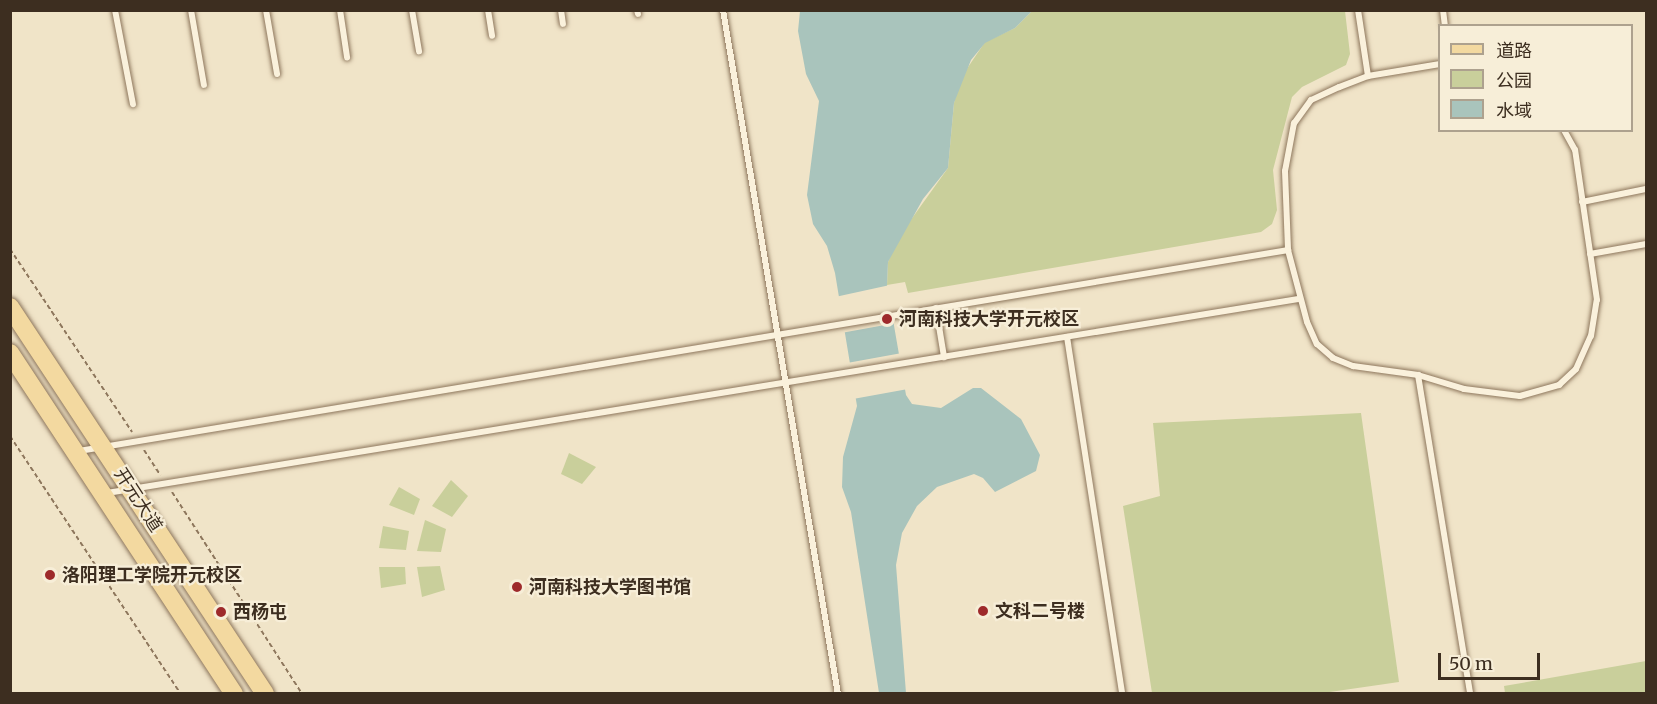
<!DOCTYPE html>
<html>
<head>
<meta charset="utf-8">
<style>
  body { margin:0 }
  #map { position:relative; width:1657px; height:704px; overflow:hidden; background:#f0e4c8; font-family:Merriweather,"Noto Sans SC",serif }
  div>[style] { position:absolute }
  .green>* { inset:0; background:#c9cf9b }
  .water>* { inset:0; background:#a9c4bc }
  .pier>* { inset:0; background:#f0e4c8 }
  .path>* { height:2px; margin-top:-1px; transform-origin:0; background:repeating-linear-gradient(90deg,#8d765c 0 4.5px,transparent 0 7.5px) }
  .roads { filter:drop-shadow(0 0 2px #8d765c) drop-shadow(0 0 2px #8d765c) }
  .service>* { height:6px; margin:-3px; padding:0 3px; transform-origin:3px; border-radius:3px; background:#faf1dc }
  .primary>* { height:18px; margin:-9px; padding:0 9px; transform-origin:9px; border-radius:9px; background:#f3d9a0 }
  .dots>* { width:16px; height:16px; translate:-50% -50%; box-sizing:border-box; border:3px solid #f7eed8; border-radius:50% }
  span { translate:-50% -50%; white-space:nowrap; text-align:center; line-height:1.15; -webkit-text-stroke:4.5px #f7eed8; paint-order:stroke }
  .poi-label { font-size:18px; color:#3d2e20; font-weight:700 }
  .left { translate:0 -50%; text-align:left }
  .street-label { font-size:18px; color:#3d2e20 }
  .frame { position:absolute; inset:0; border:12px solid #3d2e20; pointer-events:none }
  .legend { position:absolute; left:1438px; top:24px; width:195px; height:108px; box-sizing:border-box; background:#f7eed8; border:2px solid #ada18e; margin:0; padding:8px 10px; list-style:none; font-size:18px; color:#3d2e20 }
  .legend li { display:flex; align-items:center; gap:12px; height:30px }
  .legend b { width:30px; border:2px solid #ada18e }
  .scale { position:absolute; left:1438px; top:653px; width:102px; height:27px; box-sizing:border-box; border:3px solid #3d2e20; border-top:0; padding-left:8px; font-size:18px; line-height:21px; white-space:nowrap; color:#3d2e20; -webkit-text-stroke:4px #f7eed8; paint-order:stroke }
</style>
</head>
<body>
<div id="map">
  <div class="green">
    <div style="clip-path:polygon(1032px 11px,1345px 11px,1350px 54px,1346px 65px,1302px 87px,1292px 97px,1273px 170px,1277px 210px,1272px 224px,1261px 232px,908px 293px,905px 282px,887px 285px,888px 262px,900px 235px,948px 168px,954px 103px,960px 79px,985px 42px,1015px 28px)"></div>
    <div style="clip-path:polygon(1361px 413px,1399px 682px,1323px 693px,1152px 693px,1123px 506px,1160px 496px,1153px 423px)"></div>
    <div style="clip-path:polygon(569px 453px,596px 467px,582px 484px,561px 474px)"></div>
    <div style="clip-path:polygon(451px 480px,468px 496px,452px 517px,432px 506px)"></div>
    <div style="clip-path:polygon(399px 487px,420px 499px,414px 515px,389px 505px)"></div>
    <div style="clip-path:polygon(425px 520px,446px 529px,441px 552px,417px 551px)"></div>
    <div style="clip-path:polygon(383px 526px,409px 531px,406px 550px,379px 548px)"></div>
    <div style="clip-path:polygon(440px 566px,445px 590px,422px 597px,417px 567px)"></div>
    <div style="clip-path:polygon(379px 567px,405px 567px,406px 584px,381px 588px)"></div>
    <div style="clip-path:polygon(1646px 661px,1646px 693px,1505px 693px,1504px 686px)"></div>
  </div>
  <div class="water">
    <div style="clip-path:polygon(800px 11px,1032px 11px,1015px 28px,985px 43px,971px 60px,954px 103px,948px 168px,923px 199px,888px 262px,887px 285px,906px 395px,912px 404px,941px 408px,973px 388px,981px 388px,1021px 419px,1040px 455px,1036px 471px,995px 492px,983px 478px,974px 474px,937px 487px,917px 506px,902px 533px,896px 565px,906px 693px,879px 693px,851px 512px,842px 487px,843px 457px,857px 406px,835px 273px,827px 246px,813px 224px,807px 195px,819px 101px,806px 74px,798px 31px)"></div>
  </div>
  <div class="pier">
    <div style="clip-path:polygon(890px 285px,896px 323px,841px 333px,835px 297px)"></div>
    <div style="clip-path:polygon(902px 353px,908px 389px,853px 399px,847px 363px)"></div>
  </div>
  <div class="path">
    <div style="left:10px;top:249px;width:220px;rotate:56.3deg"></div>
    <div style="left:10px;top:436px;width:310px;rotate:56.5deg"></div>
    <div style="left:144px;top:450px;width:30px;rotate:57deg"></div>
    <div style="left:172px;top:492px;width:240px;rotate:57.2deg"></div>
  </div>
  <div class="roads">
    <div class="service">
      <div style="left:115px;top:10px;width:96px;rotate:79.2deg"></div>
      <div style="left:191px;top:10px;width:76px;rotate:80.2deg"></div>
      <div style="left:266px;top:10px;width:65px;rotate:80.2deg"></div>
      <div style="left:340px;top:10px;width:48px;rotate:81.5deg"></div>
      <div style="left:412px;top:10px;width:42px;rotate:80.3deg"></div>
      <div style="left:488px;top:10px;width:26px;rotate:81deg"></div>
      <div style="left:561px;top:10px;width:14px;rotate:82deg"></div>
      <div style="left:637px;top:10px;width:4px;rotate:76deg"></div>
      <div style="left:723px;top:10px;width:694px;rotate:80.46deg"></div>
      <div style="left:1358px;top:10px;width:67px;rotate:81.4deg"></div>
      <div style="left:1443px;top:10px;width:16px;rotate:83deg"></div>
      <div style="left:1440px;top:64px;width:73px;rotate:170.5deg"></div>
      <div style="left:1368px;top:76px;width:31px;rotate:159deg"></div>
      <div style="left:1339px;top:87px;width:31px;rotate:155deg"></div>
      <div style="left:1311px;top:100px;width:29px;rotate:126deg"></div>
      <div style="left:1294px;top:123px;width:49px;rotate:100.6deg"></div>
      <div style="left:1285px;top:171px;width:79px;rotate:87.8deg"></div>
      <div style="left:1288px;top:250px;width:74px;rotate:75.2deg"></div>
      <div style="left:1307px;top:322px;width:24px;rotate:66deg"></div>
      <div style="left:1317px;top:344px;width:21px;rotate:41deg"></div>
      <div style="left:1333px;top:358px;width:22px;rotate:22deg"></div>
      <div style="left:1353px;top:366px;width:66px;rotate:7.9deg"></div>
      <div style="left:1418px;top:375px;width:48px;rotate:16.9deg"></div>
      <div style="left:1464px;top:389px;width:56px;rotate:7.1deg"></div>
      <div style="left:1520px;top:396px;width:41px;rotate:-15.8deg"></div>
      <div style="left:1559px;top:385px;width:23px;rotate:-43deg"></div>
      <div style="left:1576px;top:369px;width:36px;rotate:-66deg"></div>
      <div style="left:1591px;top:336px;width:36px;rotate:-81deg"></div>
      <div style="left:1597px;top:300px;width:152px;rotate:-98.3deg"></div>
      <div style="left:1575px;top:150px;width:23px;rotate:-119deg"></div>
      <div style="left:1582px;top:202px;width:65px;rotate:-11.5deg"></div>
      <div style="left:1590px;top:254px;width:57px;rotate:-10.1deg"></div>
      <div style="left:936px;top:308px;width:50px;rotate:80.7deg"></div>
      <div style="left:1067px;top:337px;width:361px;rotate:81.2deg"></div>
      <div style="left:1418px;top:375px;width:323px;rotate:80.7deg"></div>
      <div style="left:79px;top:451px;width:1226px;rotate:-9.44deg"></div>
      <div style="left:107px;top:493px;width:1207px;rotate:-9.25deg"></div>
    </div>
    <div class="primary">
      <div style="left:10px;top:307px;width:463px;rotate:56.6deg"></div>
      <div style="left:10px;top:353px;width:408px;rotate:56.7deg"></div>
    </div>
  </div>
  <div class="dots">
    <div style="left:887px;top:319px;background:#9e2a2b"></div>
    <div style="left:50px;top:575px;background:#9e2a2b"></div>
    <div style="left:517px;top:587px;background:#9e2a2b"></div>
    <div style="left:983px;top:611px;background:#9e2a2b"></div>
    <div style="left:221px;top:612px;background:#9e2a2b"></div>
  </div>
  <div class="poi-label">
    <span class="left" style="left:899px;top:319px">河南科技大学开元校区</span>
    <span class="left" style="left:62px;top:575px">洛阳理工学院开元校区</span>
    <span class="left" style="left:529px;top:587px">河南科技大学图书馆</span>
    <span class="left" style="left:995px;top:611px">文科二号楼</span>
    <span class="left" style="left:233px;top:612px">西杨屯</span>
  </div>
  <div class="street-label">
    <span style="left:138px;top:500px;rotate:57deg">开元大道</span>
  </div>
  <div class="frame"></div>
  <ul class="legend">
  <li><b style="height:8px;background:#f3d9a0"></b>道路</li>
  <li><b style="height:16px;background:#c9cf9b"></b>公园</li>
  <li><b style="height:16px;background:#a9c4bc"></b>水域</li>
  </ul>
  <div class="scale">50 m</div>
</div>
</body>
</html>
